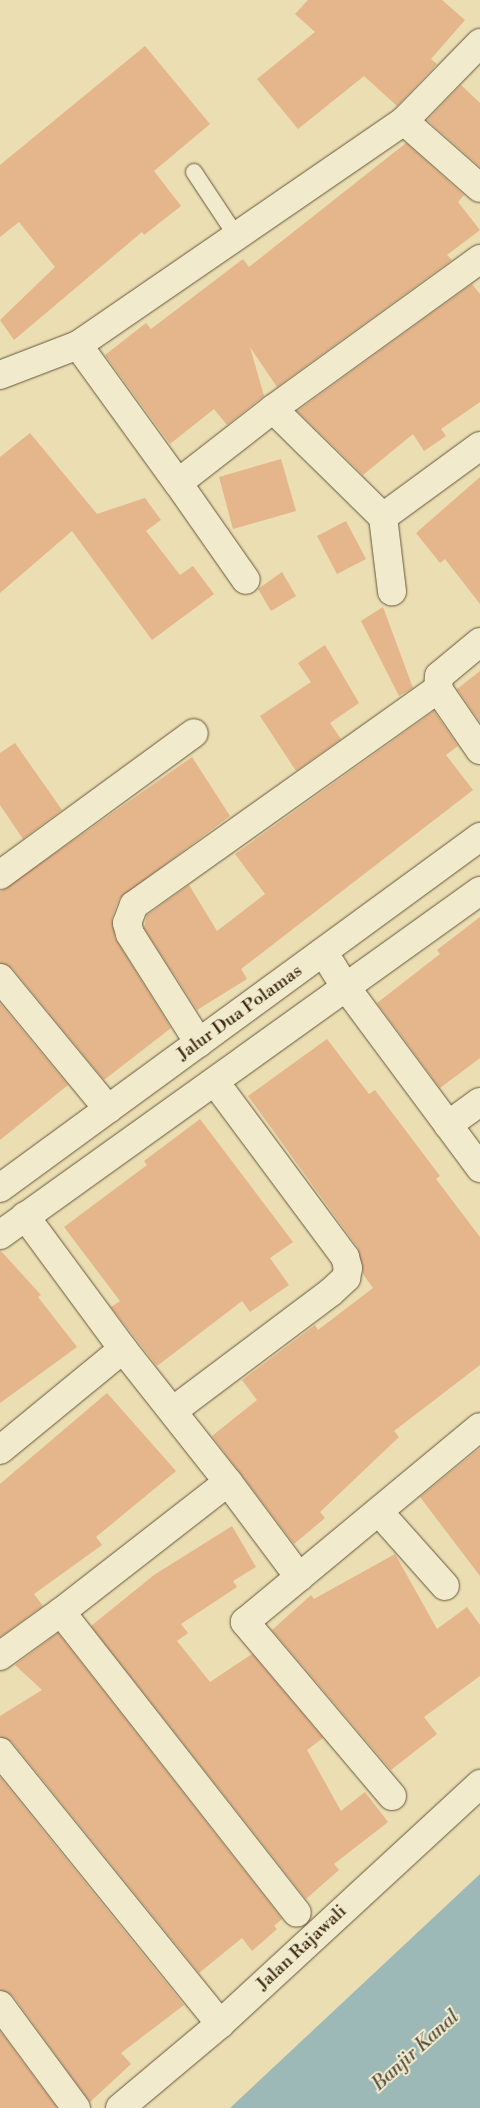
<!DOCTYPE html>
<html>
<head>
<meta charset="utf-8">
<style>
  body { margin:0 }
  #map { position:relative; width:480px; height:2108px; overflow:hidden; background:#eadeb2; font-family:"Libre Bodoni",serif }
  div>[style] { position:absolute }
  .water>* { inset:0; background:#9db9b7 }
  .building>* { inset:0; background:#e5b58b }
  .roads { filter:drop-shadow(0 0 1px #68563c) drop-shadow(0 0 1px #68563c) }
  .lane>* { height:16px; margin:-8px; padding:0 8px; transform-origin:8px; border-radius:8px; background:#f1eacd }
  .street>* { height:28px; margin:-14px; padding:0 14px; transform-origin:14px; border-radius:14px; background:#f1eacd }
  .secondary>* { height:28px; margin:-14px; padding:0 14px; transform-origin:14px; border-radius:14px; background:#f1eacd }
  span { translate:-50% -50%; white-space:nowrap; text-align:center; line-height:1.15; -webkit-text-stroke:4px #f1eacd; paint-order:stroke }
  .street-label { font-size:18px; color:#3d2915 }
  .water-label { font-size:19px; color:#554d3e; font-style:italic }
</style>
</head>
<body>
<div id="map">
  <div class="water">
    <div style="clip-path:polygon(480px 1874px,480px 2108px,230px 2108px)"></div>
  </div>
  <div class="building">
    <div style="clip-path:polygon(308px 0,442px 0,465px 20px,431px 59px,437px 64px,397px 106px,364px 76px,298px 129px,257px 79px,315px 32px,295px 14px)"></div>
    <div style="clip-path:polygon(145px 46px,210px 124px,154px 171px,181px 206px,144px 235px,142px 232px,14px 340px,0 320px,55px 267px,19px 222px,0 237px,0 165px)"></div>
    <div style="clip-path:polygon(461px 85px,480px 103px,480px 167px,427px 120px)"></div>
    <div style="clip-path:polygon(406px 143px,464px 195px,458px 202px,480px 230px,447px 255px,452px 260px,277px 387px,250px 347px,264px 396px,227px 425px,214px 409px,170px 444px,105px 355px,146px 323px,151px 329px,243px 259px,249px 267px)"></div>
    <div style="clip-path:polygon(472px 284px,480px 294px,480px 402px,441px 429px,446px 436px,424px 451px,413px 434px,363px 475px,297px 411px)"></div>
    <div style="clip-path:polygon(30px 433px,97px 514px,145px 498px,161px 520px,146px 531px,180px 575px,193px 566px,214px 594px,152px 640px,72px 531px,0 593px,0 457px)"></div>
    <div style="clip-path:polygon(281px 459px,296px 511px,233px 529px,219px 477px)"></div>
    <div style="clip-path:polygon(480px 477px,480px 604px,445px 559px,440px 563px,416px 533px)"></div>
    <div style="clip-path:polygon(346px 521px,366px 559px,337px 574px,317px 536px)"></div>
    <div style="clip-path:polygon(282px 572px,296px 596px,271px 611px,258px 589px)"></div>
    <div style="clip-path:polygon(383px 607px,413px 688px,399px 696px,361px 621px)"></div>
    <div style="clip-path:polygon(325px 645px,359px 703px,330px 723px,341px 739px,296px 771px,260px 716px,311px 682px,298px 663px)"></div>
    <div style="clip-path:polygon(480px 671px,480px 722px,457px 689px)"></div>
    <div style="clip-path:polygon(434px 711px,458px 746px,446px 755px,473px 790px,241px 969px,247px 979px,197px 1010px,144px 928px,147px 915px,189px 885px,217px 931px,265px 894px,235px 854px)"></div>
    <div style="clip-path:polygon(15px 743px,62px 810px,23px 839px,0 805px,0 753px)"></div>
    <div style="clip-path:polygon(192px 757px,230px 816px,119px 899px,112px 918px,115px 938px,171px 1028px,104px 1080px,12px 968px,0 963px,0 892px)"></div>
    <div style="clip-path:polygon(480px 917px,480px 1058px,440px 1088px,377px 1003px,440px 954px,437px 950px)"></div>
    <div style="clip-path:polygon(0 1003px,68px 1085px,0 1140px)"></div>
    <div style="clip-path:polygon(327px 1039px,369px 1094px,375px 1090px,440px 1176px,436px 1179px,480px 1237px,480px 1365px,394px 1431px,399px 1437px,320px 1512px,325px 1518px,294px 1544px,212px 1436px,257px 1400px,242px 1380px,315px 1325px,318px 1330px,373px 1288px,363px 1274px,358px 1248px,248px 1096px)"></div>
    <div style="clip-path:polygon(200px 1119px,293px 1242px,270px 1258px,289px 1285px,250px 1312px,242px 1301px,157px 1366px,111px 1307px,120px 1301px,64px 1227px,147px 1165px,144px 1161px)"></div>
    <div style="clip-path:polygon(0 1250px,41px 1295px,38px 1297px,77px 1347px,0 1403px)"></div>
    <div style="clip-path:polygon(107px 1393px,176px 1471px,96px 1537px,102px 1545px,34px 1594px,43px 1606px,0 1637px,0 1484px)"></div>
    <div style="clip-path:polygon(480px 1448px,480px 1576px,420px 1497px)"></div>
    <div style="clip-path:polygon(232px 1526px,256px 1567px,233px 1581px,237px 1587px,181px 1624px,188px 1633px,177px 1641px,210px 1682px,252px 1654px,323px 1738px,307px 1750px,341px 1811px,365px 1792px,388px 1822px,334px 1864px,339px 1870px,306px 1899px,91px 1626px,154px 1575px)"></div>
    <div style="clip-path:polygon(395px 1554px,437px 1629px,467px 1607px,480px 1625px,480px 1676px,424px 1717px,437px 1734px,391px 1770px,272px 1630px,311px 1595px,314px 1599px)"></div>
    <div style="clip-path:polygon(58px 1633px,282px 1919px,274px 1926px,277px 1929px,252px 1951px,242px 1938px,199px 1973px,12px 1742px,0 1737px,0 1716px,42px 1690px,15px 1665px)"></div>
    <div style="clip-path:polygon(0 1777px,184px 2005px,121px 2053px,131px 2064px,90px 2102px,13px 1996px,0 1990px)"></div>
    <div style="clip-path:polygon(0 2031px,57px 2108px,0 2108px)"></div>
  </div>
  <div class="roads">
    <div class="lane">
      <div style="left:194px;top:172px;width:74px;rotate:56.5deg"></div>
    </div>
    <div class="street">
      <div style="left:404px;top:121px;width:101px;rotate:41.4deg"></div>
      <div style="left:78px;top:345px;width:170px;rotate:54.1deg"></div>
      <div style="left:178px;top:483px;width:120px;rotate:-37.9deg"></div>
      <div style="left:273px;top:409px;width:256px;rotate:-35.9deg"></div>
      <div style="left:0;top:375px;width:84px;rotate:-21deg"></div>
      <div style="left:78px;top:345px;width:396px;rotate:-34.5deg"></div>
      <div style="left:404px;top:121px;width:109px;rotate:-45.7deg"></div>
      <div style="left:273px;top:409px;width:154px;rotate:44.5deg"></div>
      <div style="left:383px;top:517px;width:75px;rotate:83.1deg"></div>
      <div style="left:178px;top:483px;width:118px;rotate:55deg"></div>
      <div style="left:383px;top:517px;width:120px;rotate:-36.2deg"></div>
      <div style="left:480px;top:642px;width:53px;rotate:140.3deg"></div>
      <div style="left:439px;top:676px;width:13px;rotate:94deg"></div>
      <div style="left:438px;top:689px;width:74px;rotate:55.5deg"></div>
      <div style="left:0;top:875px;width:240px;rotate:-36.2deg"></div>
      <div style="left:324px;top:953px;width:39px;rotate:58deg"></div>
      <div style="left:345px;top:986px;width:227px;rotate:53.4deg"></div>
      <div style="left:0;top:978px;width:170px;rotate:50.5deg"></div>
      <div style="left:199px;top:1043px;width:129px;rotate:-122.3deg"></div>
      <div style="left:130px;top:934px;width:11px;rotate:-105deg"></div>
      <div style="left:127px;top:923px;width:19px;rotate:-69deg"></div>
      <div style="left:134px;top:905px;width:373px;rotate:-35.4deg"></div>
      <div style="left:448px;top:1125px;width:39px;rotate:-36deg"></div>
      <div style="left:25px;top:1216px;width:165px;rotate:53.6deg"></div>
      <div style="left:123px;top:1349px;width:169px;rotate:51.7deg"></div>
      <div style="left:228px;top:1482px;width:212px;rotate:142.1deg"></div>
      <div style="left:61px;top:1612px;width:382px;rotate:51.9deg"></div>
      <div style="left:174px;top:1410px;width:196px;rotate:-36.9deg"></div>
      <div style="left:331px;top:1292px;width:21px;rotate:-43deg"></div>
      <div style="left:346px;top:1278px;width:10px;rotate:-79deg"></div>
      <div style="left:348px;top:1268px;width:11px;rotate:-105deg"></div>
      <div style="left:345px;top:1257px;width:217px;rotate:-126.6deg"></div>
      <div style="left:0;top:1450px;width:159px;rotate:-39.4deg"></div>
      <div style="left:228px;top:1482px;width:119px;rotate:53.2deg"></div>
      <div style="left:379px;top:1512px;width:99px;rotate:48.3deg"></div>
      <div style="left:0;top:1656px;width:75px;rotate:-35.8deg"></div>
      <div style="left:0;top:1752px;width:350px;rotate:51deg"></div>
      <div style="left:392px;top:1796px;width:228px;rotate:-130.2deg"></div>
      <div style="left:245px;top:1622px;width:305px;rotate:-39.7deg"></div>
      <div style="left:0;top:2005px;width:128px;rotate:53.6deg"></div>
    </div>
    <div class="secondary">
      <div style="left:0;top:1188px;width:595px;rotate:-36.18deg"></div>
      <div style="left:0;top:1235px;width:591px;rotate:-35.63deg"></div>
      <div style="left:120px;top:2108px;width:131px;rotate:-40deg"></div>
      <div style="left:220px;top:2024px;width:354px;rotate:-42.7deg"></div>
    </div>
  </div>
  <div class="street-label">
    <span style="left:240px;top:1013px;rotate:-36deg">Jalur Dua Polamas</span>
    <span style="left:302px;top:1948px;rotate:-43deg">Jalan Rajawali</span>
  </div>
  <div class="water-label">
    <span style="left:416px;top:2051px;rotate:-42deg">Banjir Kanal</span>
  </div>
</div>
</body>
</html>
